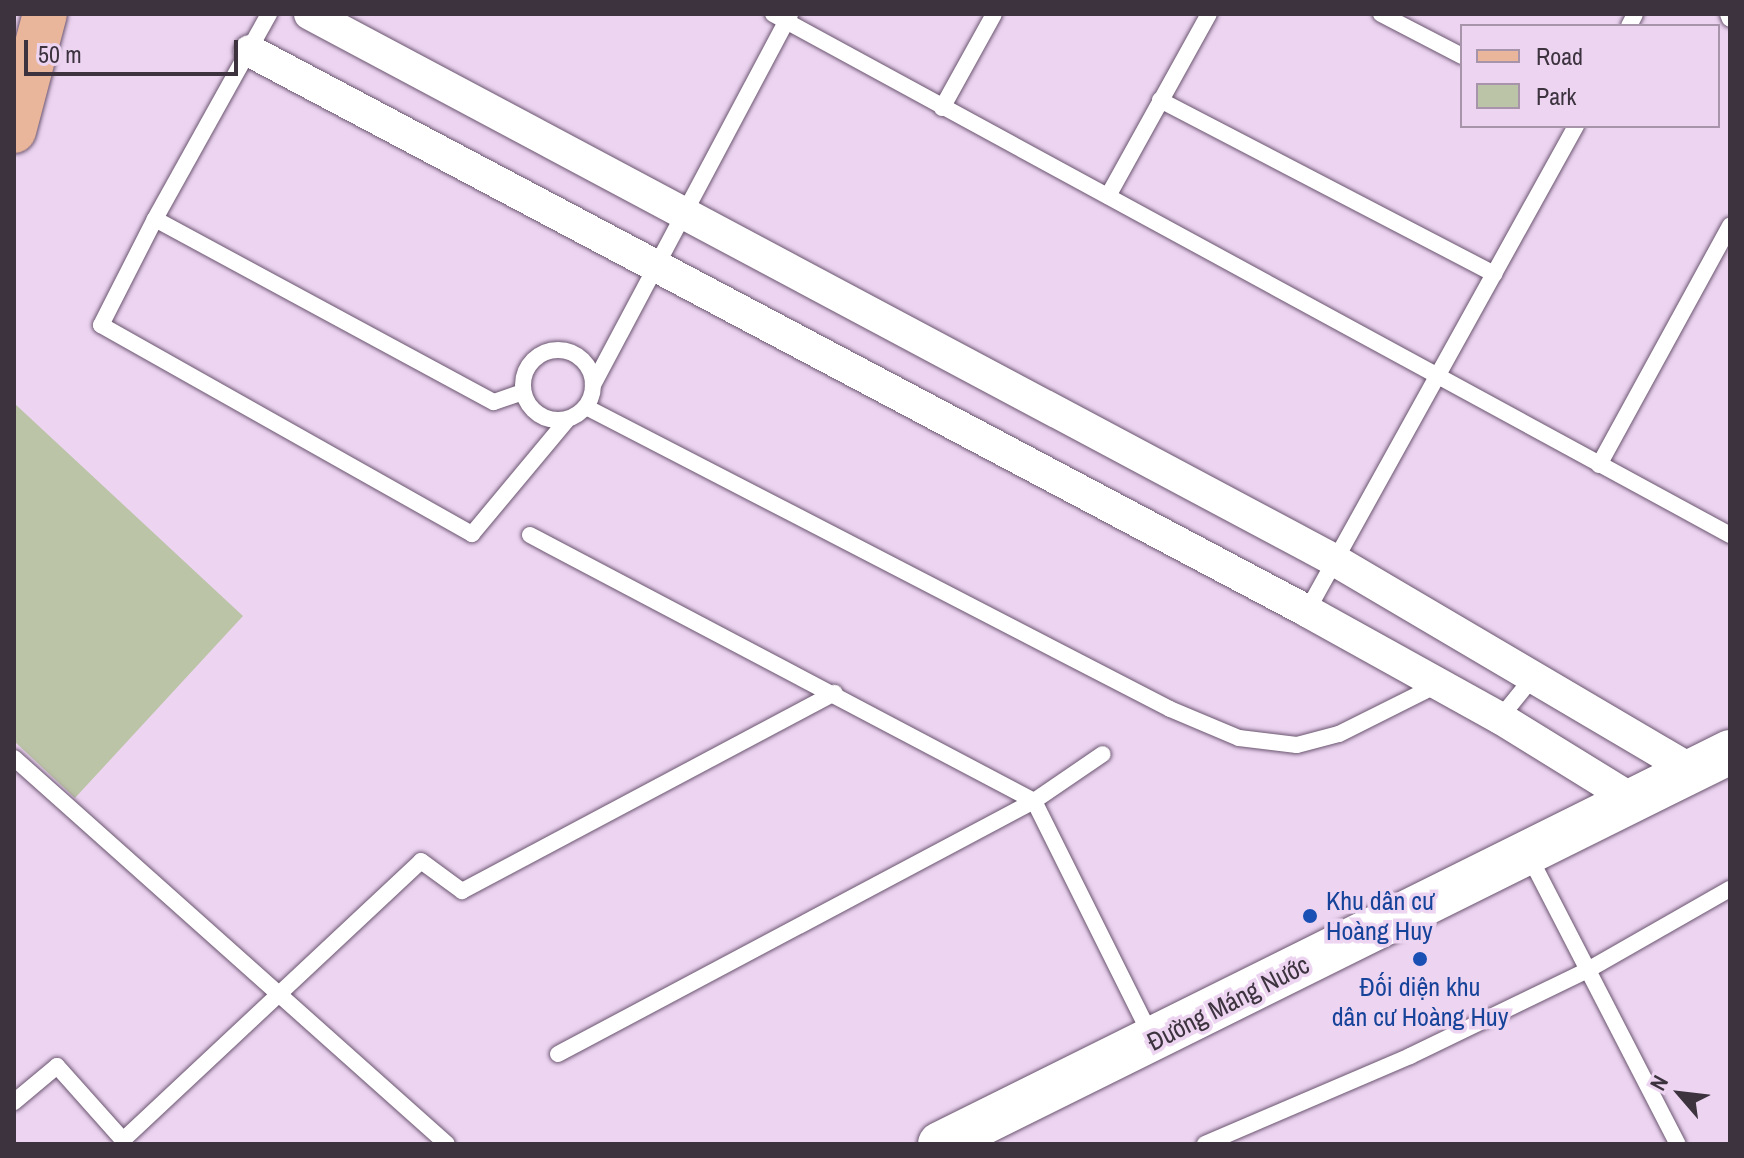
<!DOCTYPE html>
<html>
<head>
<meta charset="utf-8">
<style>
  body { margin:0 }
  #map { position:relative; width:1744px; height:1158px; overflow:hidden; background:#edd5f2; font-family:"Archivo Narrow",sans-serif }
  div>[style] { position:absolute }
  .green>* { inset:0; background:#bcc4a7 }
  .roads { filter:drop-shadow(0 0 2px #6a556f) drop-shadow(0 0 2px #6a556f) }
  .service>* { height:16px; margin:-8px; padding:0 8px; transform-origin:8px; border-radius:8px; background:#fff }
  .service>.ring { margin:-8px; padding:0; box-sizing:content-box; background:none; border:16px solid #fff; border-radius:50% }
  .minor>* { height:32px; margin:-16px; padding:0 16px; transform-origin:16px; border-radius:16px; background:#fff }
  .secondary>* { height:44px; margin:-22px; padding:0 22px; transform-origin:22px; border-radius:22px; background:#fff }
  .primary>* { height:44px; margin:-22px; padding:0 22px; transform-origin:22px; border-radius:22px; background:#e9b69c }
  .dots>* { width:22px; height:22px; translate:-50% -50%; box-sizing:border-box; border:4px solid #edd5f2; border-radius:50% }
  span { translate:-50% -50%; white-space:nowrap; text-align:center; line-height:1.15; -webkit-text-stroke:7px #edd5f2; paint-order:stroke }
  .transit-label { font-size:26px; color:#164399 }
  .left { translate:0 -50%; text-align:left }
  .street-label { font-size:26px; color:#3d333f }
  .frame { position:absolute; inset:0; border:16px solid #3d333f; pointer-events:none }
  .legend { position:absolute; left:1460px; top:24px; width:260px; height:104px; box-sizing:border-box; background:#edd5f2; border:2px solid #a794aa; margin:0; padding:10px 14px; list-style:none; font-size:24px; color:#3d333f }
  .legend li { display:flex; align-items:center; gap:16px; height:40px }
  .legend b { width:40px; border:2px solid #a794aa }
  .north { position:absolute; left:1640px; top:1054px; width:80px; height:80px; -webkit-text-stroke:6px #edd5f2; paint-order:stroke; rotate:298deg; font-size:22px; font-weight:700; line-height:32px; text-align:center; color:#3d333f }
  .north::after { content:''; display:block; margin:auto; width:28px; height:36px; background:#3d333f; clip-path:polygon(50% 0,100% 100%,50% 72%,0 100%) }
  .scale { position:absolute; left:24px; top:40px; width:214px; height:36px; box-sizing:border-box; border:4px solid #3d333f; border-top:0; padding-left:10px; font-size:24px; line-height:28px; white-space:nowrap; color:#3d333f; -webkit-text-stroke:6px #edd5f2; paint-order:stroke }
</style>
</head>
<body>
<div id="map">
  <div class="green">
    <div style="clip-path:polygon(14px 403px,243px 616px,75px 798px,14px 741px)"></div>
  </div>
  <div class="roads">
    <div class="service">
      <div style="left:269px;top:14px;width:235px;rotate:119.1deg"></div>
      <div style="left:155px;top:219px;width:385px;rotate:28.4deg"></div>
      <div style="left:494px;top:402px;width:31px;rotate:-19deg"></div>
      <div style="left:773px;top:14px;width:1090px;rotate:28.56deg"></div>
      <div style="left:1381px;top:14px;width:91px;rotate:27.4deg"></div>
      <div style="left:1728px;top:14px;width:5px;rotate:68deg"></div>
      <div style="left:1629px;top:26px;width:13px;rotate:-63deg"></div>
      <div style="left:1160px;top:100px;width:377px;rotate:27.5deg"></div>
      <div style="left:942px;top:108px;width:107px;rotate:-61deg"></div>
      <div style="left:1108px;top:196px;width:208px;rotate:-61deg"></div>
      <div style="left:155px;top:219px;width:119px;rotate:117deg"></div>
      <div style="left:101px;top:325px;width:426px;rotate:29.4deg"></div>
      <div style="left:472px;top:534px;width:148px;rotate:-50.2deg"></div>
      <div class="ring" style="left:523px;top:350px;width:54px;height:54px"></div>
      <div style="left:593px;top:385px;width:420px;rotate:-62deg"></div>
      <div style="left:586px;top:407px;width:657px;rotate:27.34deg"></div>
      <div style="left:1170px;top:709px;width:75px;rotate:22.8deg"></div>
      <div style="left:1239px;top:738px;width:58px;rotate:6.9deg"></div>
      <div style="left:1297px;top:745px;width:43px;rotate:-14.7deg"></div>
      <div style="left:1339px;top:734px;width:112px;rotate:-26.6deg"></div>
      <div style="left:1599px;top:465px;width:273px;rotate:-61.3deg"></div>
      <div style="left:530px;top:535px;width:570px;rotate:27.82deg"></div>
      <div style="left:1034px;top:801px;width:263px;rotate:63.5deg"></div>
      <div style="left:1307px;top:611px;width:555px;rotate:-60.99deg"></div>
      <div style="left:1500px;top:718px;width:54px;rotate:-51deg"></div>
      <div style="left:14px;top:758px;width:580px;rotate:41.72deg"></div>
      <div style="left:1528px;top:854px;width:326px;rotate:62.7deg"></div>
      <div style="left:558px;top:1054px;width:539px;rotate:-27.99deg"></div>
      <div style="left:1034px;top:801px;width:83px;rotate:-34.3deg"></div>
      <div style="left:14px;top:1102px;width:56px;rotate:-39.9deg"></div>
      <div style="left:57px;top:1066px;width:99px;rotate:48.3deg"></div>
      <div style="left:123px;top:1140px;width:408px;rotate:-43.1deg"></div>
      <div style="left:421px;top:861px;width:51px;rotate:36.2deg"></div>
      <div style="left:462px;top:891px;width:422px;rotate:-28deg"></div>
      <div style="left:1205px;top:1144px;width:223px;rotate:-23.2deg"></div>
      <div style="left:1410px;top:1056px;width:195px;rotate:-25.8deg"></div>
      <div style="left:1586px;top:971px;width:166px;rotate:-29.7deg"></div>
    </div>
    <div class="minor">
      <div style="left:310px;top:14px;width:1163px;rotate:28.06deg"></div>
      <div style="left:1336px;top:561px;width:414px;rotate:30.5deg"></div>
      <div style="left:250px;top:51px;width:1196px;rotate:27.91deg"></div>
      <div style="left:1307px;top:611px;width:221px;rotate:29deg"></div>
      <div style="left:1500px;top:718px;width:154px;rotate:31.7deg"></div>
    </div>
    <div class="secondary">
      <div style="left:940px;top:1144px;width:882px;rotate:-26.39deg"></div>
    </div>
    <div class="primary">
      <div style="left:14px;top:131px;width:121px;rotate:-75.2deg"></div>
    </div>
  </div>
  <div class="dots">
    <div style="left:1310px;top:916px;background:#1a4fb4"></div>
    <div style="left:1420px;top:959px;background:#1a4fb4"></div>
  </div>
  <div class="transit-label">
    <span class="left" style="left:1326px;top:916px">Khu dân cư<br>Hoàng Huy</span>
    <span style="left:1420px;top:1002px">Đối diện khu<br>dân cư Hoàng Huy</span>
  </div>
  <div class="street-label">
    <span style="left:1228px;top:1003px;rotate:-27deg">Đường Máng Nước</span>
  </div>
  <div class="frame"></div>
  <ul class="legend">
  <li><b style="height:10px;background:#e9b69c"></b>Road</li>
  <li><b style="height:22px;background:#bcc4a7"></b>Park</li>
  </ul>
  <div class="north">N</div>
  <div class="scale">50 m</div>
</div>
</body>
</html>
